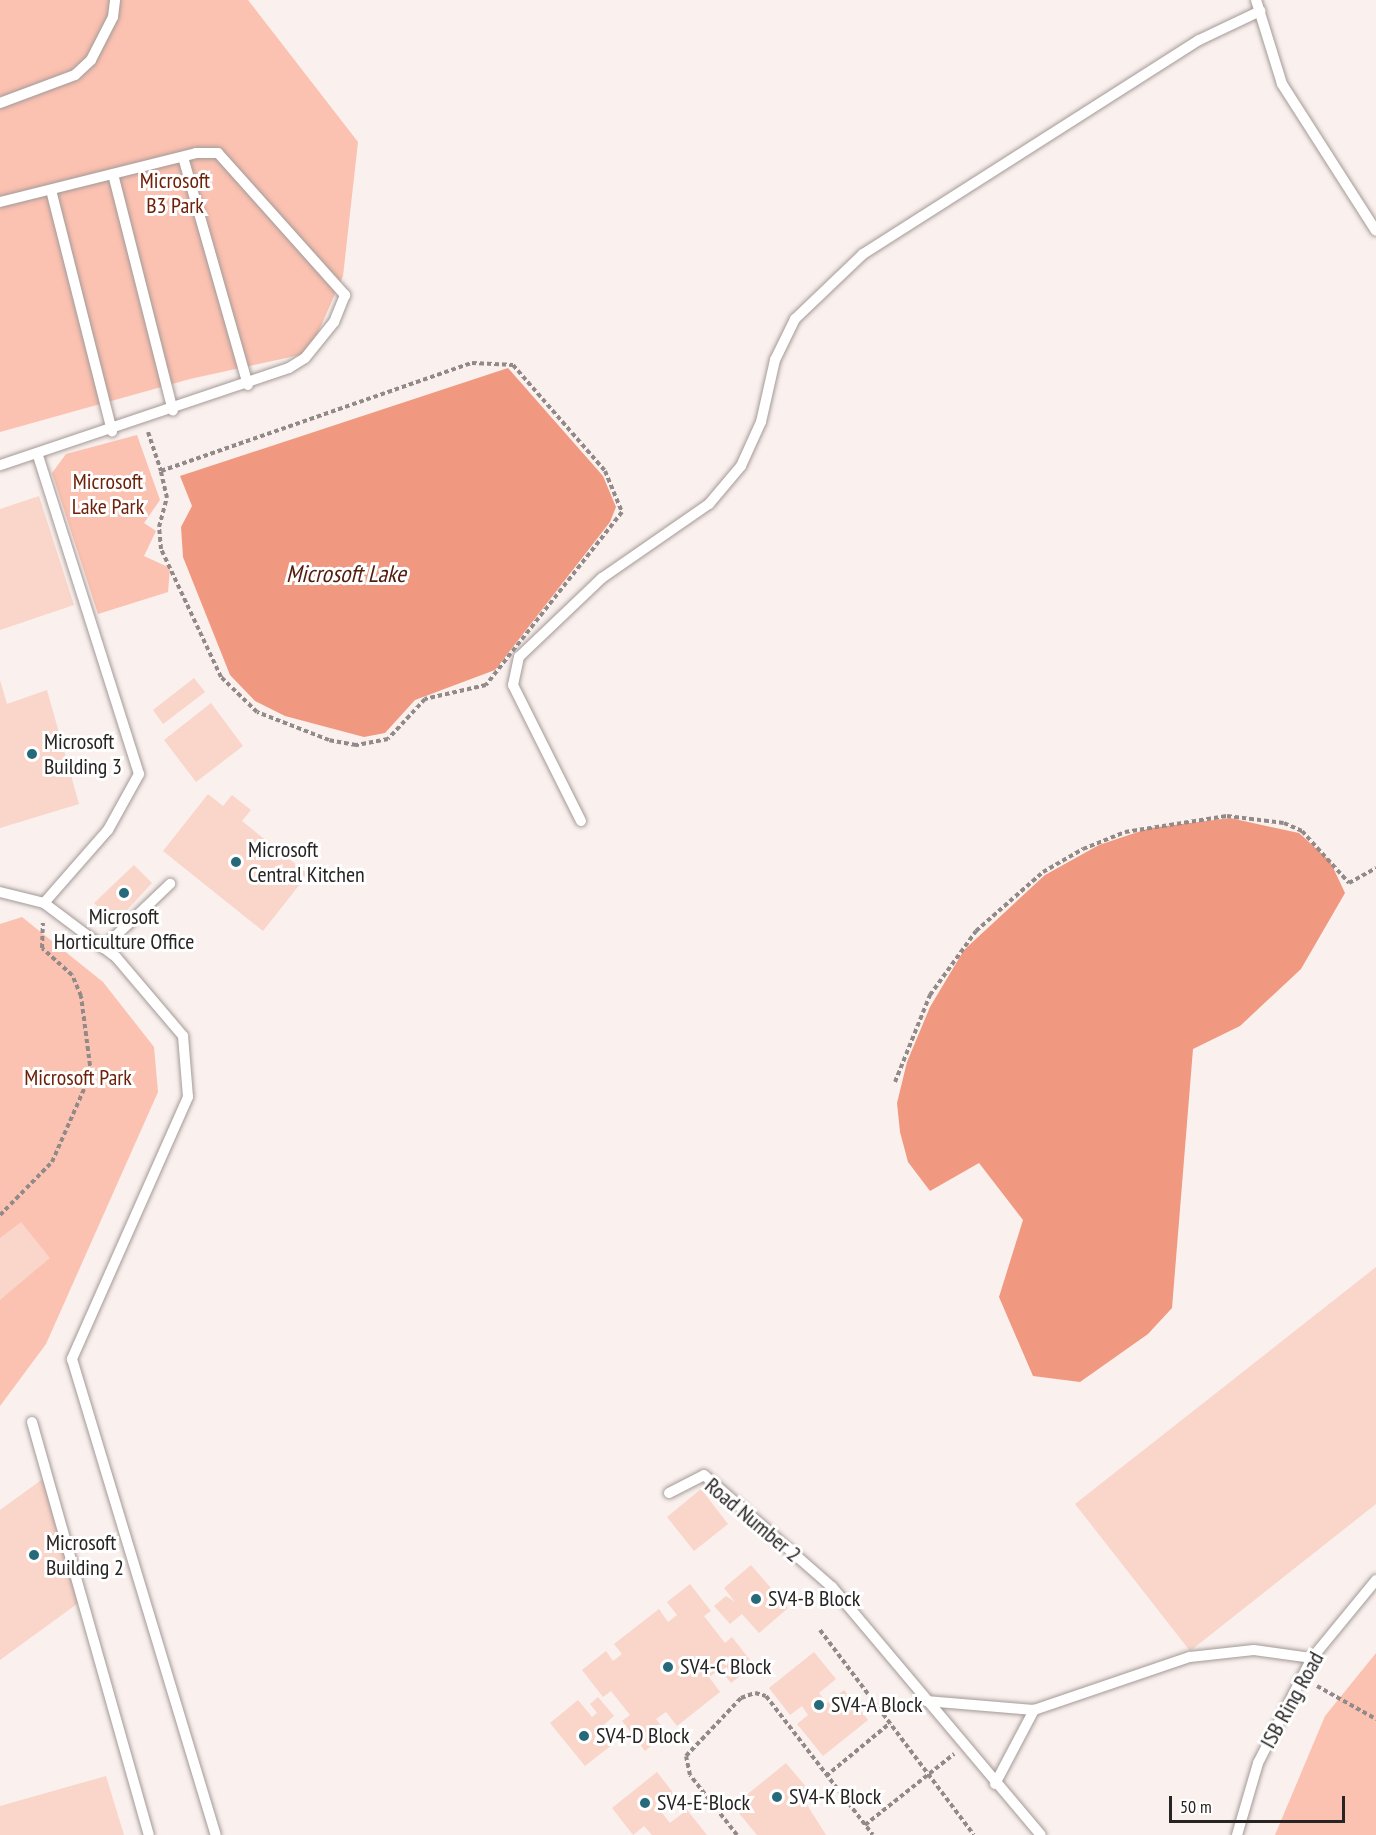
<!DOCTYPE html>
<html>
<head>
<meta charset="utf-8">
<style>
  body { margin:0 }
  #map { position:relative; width:1376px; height:1835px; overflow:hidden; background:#faf0ed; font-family:"PT Sans Narrow",sans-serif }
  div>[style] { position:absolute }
  .green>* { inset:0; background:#fbc1b1 }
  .water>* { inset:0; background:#f09980 }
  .building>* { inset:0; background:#fad5ca }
  .path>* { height:4px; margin-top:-2px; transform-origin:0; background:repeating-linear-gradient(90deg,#918a88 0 4.5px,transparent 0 7.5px) }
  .roads { filter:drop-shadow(0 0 2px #a39a97) drop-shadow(0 0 2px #a39a97) }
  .service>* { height:10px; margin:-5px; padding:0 5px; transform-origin:5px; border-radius:5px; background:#fff }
  .dots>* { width:16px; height:16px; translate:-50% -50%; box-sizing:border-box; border:3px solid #fff; border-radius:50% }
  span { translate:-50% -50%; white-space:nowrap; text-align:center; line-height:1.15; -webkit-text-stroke:6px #fff; paint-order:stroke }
  .park-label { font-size:22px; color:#6d2109 }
  .poi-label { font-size:22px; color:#282423 }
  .left { translate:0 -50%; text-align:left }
  .street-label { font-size:22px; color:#282423 }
  .water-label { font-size:24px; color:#531d0e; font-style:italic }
  .scale { position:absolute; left:1169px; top:1796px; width:176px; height:27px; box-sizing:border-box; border:3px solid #282423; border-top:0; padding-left:8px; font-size:18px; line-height:21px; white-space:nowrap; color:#282423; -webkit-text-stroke:4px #fff; paint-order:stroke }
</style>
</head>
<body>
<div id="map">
  <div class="green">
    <div style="clip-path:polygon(0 0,248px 0,358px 142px,343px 276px,309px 353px,190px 379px,0 432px)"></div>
    <div style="clip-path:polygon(137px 435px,160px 500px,144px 523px,156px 531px,144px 556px,170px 568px,168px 592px,98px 614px,52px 473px,66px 454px)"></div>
    <div style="clip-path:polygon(22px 917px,103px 982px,154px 1047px,158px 1092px,46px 1344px,0 1406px,0 924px)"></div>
    <div style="clip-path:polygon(1376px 1653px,1376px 1835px,1275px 1835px,1325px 1716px)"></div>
  </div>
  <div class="water">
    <div style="clip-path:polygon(508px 368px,603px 476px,616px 507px,610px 522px,495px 670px,415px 700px,385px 733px,364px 737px,285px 716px,255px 701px,230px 675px,183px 557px,181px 527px,192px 506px,180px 476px)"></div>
    <div style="clip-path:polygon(1230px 818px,1299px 833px,1330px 861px,1345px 893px,1301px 969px,1240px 1026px,1193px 1049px,1172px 1308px,1148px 1334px,1080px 1382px,1033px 1376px,999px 1297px,1023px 1220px,979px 1163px,930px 1191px,908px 1162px,900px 1132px,897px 1103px,907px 1062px,930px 1007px,964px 950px,1045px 875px,1099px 845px,1150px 828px)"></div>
  </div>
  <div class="building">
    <div style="clip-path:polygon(39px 496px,74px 605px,0 630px,0 509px)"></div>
    <div style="clip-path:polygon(194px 678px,205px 692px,163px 724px,153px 710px)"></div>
    <div style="clip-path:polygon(0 680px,7px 704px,47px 690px,79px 804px,0 828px)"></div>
    <div style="clip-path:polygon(211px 703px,243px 746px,196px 782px,164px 740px)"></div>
    <div style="clip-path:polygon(208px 794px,223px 806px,232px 795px,251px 810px,242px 821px,308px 874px,263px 931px,163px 851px)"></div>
    <div style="clip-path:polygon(134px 865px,152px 883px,115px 923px,94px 903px)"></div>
    <div style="clip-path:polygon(21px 1222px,50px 1258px,0 1300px,0 1238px)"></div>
    <div style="clip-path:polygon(1376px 1267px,1376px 1504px,1190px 1651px,1075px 1504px)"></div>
    <div style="clip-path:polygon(44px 1478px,81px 1601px,0 1660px,0 1510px)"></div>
    <div style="clip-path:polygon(701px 1489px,728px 1524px,694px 1551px,667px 1517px)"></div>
    <div style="clip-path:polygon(751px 1565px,788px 1608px,759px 1633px,742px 1614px,730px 1624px,714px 1606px,726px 1596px,735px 1602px,724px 1588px)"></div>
    <div style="clip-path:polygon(690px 1584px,711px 1611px,704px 1616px,725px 1643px,732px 1637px,754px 1665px,731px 1683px,720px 1669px,709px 1677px,720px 1692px,677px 1726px,666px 1712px,656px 1719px,667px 1733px,645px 1751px,622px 1721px,630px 1715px,611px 1691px,603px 1697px,582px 1670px,606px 1651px,613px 1661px,622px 1654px,614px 1644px,659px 1609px,668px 1622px,677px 1615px,667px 1602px)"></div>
    <div style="clip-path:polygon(814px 1652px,836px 1679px,819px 1693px,827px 1703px,844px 1690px,868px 1720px,823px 1756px,797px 1724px,808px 1715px,802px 1706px,790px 1715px,769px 1688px)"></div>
    <div style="clip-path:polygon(598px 1697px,614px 1716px,600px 1728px,613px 1744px,585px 1766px,550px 1723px,578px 1700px,592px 1717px,597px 1713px,590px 1704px)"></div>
    <div style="clip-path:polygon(786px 1763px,812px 1794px,804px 1800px,826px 1835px,757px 1835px,733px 1806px)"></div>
    <div style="clip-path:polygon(657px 1772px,678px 1799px,662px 1813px,670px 1823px,687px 1810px,707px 1835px,652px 1835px,644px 1826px,633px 1835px,612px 1808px)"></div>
    <div style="clip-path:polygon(106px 1776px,124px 1835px,0 1835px,0 1806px)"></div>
  </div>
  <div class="path">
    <div style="left:472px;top:363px;width:41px;rotate:2.8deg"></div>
    <div style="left:513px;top:365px;width:140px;rotate:49deg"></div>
    <div style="left:605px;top:471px;width:44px;rotate:67.5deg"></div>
    <div style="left:622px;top:512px;width:220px;rotate:128.2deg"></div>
    <div style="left:486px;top:685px;width:63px;rotate:167.1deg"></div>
    <div style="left:425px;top:699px;width:54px;rotate:132.8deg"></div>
    <div style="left:388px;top:739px;width:33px;rotate:169deg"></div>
    <div style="left:356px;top:745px;width:27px;rotate:-170deg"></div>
    <div style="left:329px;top:740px;width:77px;rotate:-158.7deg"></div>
    <div style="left:257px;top:712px;width:50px;rotate:-135.8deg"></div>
    <div style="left:221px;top:677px;width:141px;rotate:-115.1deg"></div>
    <div style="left:161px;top:549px;width:22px;rotate:-95deg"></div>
    <div style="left:159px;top:527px;width:30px;rotate:-75deg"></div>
    <div style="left:167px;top:498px;width:28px;rotate:-103deg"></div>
    <div style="left:161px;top:471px;width:329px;rotate:-19.2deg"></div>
    <div style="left:148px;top:432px;width:41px;rotate:71.6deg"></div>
    <div style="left:895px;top:1082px;width:94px;rotate:-68.1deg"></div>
    <div style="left:930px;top:995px;width:79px;rotate:-54.3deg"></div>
    <div style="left:976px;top:931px;width:89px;rotate:-41.4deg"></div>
    <div style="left:1043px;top:872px;width:46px;rotate:-29.9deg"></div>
    <div style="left:1083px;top:849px;width:45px;rotate:-22deg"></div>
    <div style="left:1125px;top:832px;width:103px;rotate:-8.9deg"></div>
    <div style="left:1227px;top:816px;width:57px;rotate:7deg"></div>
    <div style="left:1284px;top:823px;width:20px;rotate:24deg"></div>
    <div style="left:1302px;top:831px;width:70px;rotate:47.9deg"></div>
    <div style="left:1349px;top:883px;width:31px;rotate:-29deg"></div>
    <div style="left:0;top:1215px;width:74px;rotate:-45.5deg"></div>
    <div style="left:52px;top:1162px;width:97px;rotate:-66.3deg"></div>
    <div style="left:91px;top:1073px;width:78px;rotate:-97.4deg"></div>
    <div style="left:81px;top:996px;width:23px;rotate:-113deg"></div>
    <div style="left:72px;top:975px;width:40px;rotate:-138deg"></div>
    <div style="left:42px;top:948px;width:25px;rotate:-88deg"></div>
    <div style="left:820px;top:1630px;width:256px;rotate:53.1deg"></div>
    <div style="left:1317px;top:1686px;width:68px;rotate:29.2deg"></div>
    <div style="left:826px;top:1776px;width:83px;rotate:-39.6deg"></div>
    <div style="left:865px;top:1825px;width:114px;rotate:-38.6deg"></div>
    <div style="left:737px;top:1835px;width:76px;rotate:-128.1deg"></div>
    <div style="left:690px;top:1775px;width:19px;rotate:-102deg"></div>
    <div style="left:686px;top:1756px;width:80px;rotate:-46.5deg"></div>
    <div style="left:741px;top:1698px;width:15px;rotate:-20deg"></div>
    <div style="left:755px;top:1693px;width:11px;rotate:15deg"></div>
    <div style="left:766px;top:1696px;width:175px;rotate:52.4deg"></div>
  </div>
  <div class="roads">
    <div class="service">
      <div style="left:1256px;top:0;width:88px;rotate:72.8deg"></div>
      <div style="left:1282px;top:84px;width:174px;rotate:57.4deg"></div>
      <div style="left:0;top:103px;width:80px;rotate:-20.5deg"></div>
      <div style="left:75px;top:75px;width:22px;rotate:-43deg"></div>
      <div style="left:91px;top:60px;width:48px;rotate:-62.9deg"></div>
      <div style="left:113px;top:17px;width:17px;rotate:-83deg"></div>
      <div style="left:183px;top:157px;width:237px;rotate:74.1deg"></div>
      <div style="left:113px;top:174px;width:244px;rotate:75.8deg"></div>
      <div style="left:51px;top:190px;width:249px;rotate:75.8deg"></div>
      <div style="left:0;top:202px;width:202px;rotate:-14deg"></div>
      <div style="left:196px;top:153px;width:22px"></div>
      <div style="left:218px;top:153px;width:191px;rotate:48.2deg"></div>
      <div style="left:345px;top:295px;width:29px;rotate:112deg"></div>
      <div style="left:334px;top:322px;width:46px;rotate:128.9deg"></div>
      <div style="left:305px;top:358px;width:19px;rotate:148deg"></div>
      <div style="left:289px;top:368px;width:305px;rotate:161.4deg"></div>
      <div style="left:581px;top:821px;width:152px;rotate:-116.6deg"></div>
      <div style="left:513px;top:685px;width:29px;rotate:-78deg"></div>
      <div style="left:519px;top:657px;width:115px;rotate:-43.6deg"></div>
      <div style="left:602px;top:578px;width:130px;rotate:-34.7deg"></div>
      <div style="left:709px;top:504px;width:50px;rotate:-49.9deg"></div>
      <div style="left:741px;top:466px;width:48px;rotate:-65.6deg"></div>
      <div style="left:761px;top:422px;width:64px;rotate:-77.3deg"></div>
      <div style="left:775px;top:360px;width:46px;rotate:-64deg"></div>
      <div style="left:795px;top:319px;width:94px;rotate:-43.7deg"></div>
      <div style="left:863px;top:254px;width:398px;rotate:-32.5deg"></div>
      <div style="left:1199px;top:40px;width:68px;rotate:-25.4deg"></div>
      <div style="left:0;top:892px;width:45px;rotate:14deg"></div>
      <div style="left:44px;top:903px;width:97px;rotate:-48.8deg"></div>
      <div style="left:108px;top:830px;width:64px;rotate:-61deg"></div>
      <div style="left:139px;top:774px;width:335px;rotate:-107.6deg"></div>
      <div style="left:44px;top:903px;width:90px;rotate:36.9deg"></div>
      <div style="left:116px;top:957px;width:104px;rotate:49.7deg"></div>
      <div style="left:183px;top:1036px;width:61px;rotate:85.3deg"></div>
      <div style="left:188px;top:1097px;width:287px;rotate:113.9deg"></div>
      <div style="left:72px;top:1359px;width:497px;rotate:73.2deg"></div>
      <div style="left:103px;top:948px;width:93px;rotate:-43.7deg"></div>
      <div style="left:32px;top:1422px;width:429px;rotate:74.2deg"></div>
      <div style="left:669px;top:1493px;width:39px;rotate:-27deg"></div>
      <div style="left:704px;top:1475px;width:170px;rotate:41.2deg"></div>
      <div style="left:832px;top:1587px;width:324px;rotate:49.9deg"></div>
      <div style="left:926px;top:1701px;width:108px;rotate:4.8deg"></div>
      <div style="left:1034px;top:1710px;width:165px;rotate:-18.8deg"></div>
      <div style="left:1190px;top:1657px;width:64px;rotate:-6.2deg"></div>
      <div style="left:1254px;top:1650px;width:59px;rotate:7.9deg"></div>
      <div style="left:995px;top:1784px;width:84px;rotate:-62.2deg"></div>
      <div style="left:1237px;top:1835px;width:75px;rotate:-73.7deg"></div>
      <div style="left:1258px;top:1763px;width:118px;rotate:-62.8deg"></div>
      <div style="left:1312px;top:1658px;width:101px;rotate:-50.6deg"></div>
    </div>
  </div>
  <div class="dots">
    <div style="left:32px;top:754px;background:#25697a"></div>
    <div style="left:236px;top:862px;background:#25697a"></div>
    <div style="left:124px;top:893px;background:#25697a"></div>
    <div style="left:34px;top:1555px;background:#25697a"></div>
    <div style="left:756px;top:1599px;background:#25697a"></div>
    <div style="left:668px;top:1667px;background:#25697a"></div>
    <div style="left:819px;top:1705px;background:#25697a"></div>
    <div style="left:584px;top:1736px;background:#25697a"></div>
    <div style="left:777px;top:1797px;background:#25697a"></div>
    <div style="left:645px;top:1803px;background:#25697a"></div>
  </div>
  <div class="park-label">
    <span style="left:175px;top:193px">Microsoft<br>B3 Park</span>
    <span style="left:108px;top:494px">Microsoft<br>Lake Park</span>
    <span style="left:78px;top:1078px">Microsoft Park</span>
  </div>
  <div class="poi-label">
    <span class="left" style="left:44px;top:754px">Microsoft<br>Building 3</span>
    <span class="left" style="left:248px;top:862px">Microsoft<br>Central Kitchen</span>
    <span style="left:124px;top:929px">Microsoft<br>Horticulture Office</span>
    <span class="left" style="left:46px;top:1555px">Microsoft<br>Building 2</span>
    <span class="left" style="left:768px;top:1599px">SV4-B Block</span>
    <span class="left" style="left:680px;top:1667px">SV4-C Block</span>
    <span class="left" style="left:831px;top:1705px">SV4-A Block</span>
    <span class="left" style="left:596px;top:1736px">SV4-D Block</span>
    <span class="left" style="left:789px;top:1797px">SV4-K Block</span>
    <span class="left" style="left:657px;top:1803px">SV4-E-Block</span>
  </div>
  <div class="street-label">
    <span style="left:753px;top:1520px;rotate:40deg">Road Number 2</span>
    <span style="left:1292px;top:1700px;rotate:-61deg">ISB Ring Road</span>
  </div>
  <div class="water-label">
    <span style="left:346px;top:574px">Microsoft Lake</span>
  </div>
  <div class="scale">50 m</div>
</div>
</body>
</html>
